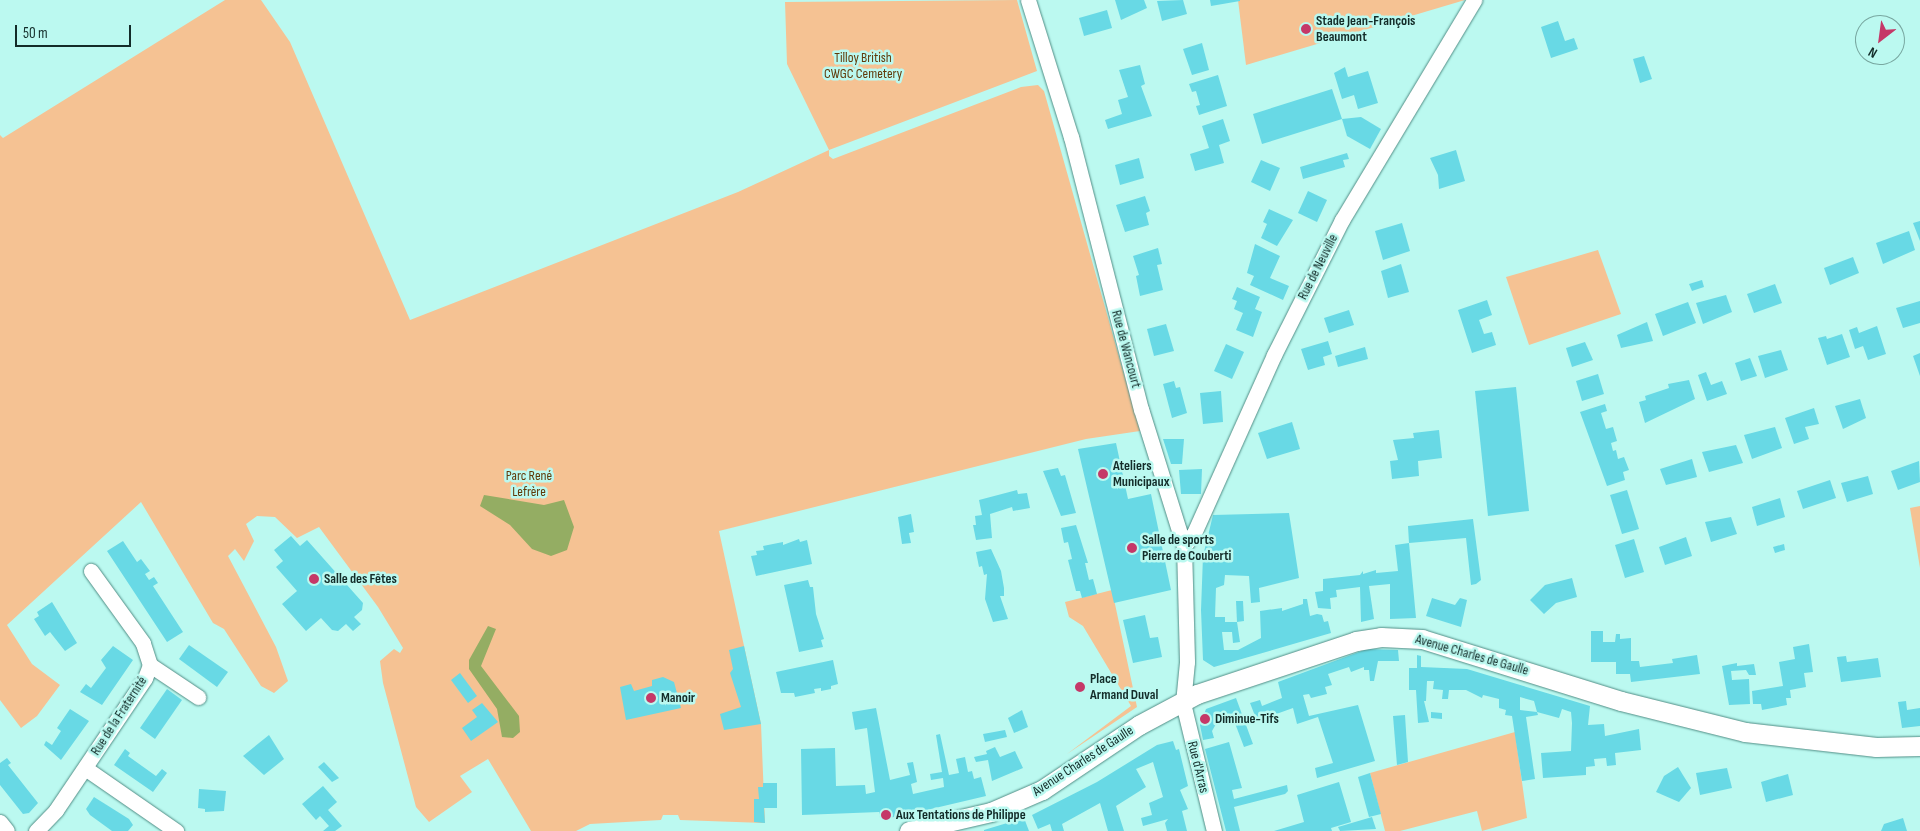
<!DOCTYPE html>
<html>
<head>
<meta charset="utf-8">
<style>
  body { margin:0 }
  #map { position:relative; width:1920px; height:831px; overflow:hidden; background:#bbf9f0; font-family:"Sofia Sans Condensed",sans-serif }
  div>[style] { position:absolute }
  .green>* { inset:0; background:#f5c293 }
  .water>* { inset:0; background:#94ad63 }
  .building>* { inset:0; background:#68d9e5 }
  .roads { filter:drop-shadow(0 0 1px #518d85) drop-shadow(0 0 1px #518d85) }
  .minor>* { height:15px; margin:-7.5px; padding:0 7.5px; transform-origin:7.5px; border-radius:7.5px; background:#fff }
  .tertiary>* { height:19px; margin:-9.5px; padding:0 9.5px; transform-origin:9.5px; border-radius:9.5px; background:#fff }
  .dots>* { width:14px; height:14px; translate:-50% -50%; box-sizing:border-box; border:2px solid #bbf9f0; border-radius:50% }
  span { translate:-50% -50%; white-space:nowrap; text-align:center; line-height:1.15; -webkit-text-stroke:5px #bbf9f0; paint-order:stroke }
  .poi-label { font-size:14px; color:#132c29; font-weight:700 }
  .left { translate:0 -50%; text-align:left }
  .park-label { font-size:14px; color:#603909 }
  .street-label { font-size:14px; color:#132c29 }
  .north { position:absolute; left:1855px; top:15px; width:50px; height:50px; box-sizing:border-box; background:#bbf9f0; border:1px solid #78a7a0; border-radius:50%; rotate:210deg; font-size:14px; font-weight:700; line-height:20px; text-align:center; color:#132c29 }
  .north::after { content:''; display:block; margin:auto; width:18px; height:22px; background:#c53868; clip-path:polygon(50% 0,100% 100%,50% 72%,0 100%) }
  .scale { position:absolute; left:15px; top:25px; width:116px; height:22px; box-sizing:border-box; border:2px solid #132c29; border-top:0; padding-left:6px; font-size:15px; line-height:18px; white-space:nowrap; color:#132c29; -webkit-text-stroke:4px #bbf9f0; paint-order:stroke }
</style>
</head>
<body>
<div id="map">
  <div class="green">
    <div style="clip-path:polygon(225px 0,261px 0,290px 42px,410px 320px,738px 192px,829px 150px,787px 64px,785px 2px,1017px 0,1037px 71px,829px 150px,829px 156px,833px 159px,1021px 87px,1038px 85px,1044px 91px,1140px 431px,1086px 439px,719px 531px,761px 724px,765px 823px,680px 820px,678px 815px,663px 815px,661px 820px,590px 824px,576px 831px,531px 831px,488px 759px,460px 776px,472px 792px,429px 822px,416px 807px,383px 683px,380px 661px,394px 649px,400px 653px,403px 648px,378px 607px,319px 527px,297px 538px,275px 517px,257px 516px,246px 524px,254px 541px,244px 561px,235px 549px,228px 556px,276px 647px,288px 681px,274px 693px,261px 686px,224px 629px,213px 623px,141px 502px,7px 625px,32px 664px,60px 685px,37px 716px,21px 728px,0 700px,0 135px,3px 138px)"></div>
    <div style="clip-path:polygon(1238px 0,1465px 0,1246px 65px)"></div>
    <div style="clip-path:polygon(1598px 250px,1621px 314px,1529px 345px,1506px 277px)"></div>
    <div style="clip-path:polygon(1920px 506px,1920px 568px,1910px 508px)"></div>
    <div style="clip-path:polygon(1112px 590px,1137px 707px,1067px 754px,1131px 706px,1083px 626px,1069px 617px,1065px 602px)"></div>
    <div style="clip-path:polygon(1515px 732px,1527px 818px,1482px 831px,1477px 811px,1400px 831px,1385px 831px,1370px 773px)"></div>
  </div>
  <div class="water">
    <div style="clip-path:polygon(484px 495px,544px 505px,564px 500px,574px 527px,567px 550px,551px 556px,532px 549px,510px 525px,480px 506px)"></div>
    <div style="clip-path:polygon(488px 626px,496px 629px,481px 666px,519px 716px,520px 732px,513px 738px,502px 737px,497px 709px,469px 669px,469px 660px)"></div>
  </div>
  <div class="building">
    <div style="clip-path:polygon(1115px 0,1144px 0,1147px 8px,1121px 20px)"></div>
    <div style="clip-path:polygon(1183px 0,1187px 14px,1162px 21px,1157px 1px)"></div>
    <div style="clip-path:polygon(1210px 0,1240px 0,1240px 1px,1211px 6px)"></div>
    <div style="clip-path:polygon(1107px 10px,1112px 28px,1084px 36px,1079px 18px)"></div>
    <div style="clip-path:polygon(1558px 21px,1565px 41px,1574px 38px,1578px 49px,1551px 58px,1541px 27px)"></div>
    <div style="clip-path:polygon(1202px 43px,1209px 70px,1192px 75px,1183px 49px)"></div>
    <div style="clip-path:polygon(1644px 56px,1652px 79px,1640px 83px,1633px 59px)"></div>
    <div style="clip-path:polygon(1140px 65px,1145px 84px,1141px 86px,1152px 116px,1108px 129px,1105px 120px,1122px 114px,1118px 100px,1128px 97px,1119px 70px)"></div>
    <div style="clip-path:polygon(1345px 67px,1348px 77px,1368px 71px,1378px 103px,1358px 109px,1354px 95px,1342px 99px,1334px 73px)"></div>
    <div style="clip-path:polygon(1218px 75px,1227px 106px,1199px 115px,1196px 106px,1200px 105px,1196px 91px,1192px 92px,1189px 84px)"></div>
    <div style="clip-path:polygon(1332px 89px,1342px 119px,1262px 144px,1253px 114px)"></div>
    <div style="clip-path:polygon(1361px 117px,1381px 129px,1370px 149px,1347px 136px,1342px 119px)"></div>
    <div style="clip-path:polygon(1223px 119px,1230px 141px,1219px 145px,1224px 163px,1195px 171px,1190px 154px,1209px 148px,1202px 126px)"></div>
    <div style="clip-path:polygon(1456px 150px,1465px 181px,1439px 189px,1438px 175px,1430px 158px)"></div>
    <div style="clip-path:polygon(1347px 153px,1349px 159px,1343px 160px,1345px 167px,1303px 179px,1300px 167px)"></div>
    <div style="clip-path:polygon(1139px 158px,1144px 178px,1120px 185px,1115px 165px)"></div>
    <div style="clip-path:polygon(1261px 160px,1280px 168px,1270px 191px,1251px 182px)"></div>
    <div style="clip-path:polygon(1308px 191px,1327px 200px,1317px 222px,1298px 213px)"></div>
    <div style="clip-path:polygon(1145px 196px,1150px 211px,1146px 213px,1149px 225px,1125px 232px,1116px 205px)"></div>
    <div style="clip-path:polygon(1269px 209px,1293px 220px,1277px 246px,1261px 238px,1267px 224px,1263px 222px)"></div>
    <div style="clip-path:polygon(1920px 221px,1920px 241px,1913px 223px)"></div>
    <div style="clip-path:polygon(1402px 223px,1410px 251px,1383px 260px,1375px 231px)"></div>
    <div style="clip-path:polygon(1909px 231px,1915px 250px,1883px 264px,1876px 243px)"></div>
    <div style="clip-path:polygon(1255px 244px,1280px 256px,1270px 278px,1289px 286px,1283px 300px,1250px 285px,1254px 276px,1247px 273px)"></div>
    <div style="clip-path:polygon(1158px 248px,1162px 264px,1157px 265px,1163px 290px,1140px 296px,1136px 276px,1139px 275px,1133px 256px)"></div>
    <div style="clip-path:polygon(1853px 257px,1859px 273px,1830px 285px,1824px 268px)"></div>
    <div style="clip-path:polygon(1401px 264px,1409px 292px,1388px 298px,1381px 271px)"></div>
    <div style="clip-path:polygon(1702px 280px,1704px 287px,1692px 291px,1689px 284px)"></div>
    <div style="clip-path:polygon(1775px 284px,1782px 303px,1754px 313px,1747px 294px)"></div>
    <div style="clip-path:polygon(1237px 287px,1260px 297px,1255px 309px,1262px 312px,1253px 337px,1236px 330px,1243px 313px,1234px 309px,1237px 301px,1232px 299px)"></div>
    <div style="clip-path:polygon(1726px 295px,1732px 312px,1703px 324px,1696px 303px)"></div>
    <div style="clip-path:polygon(1487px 300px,1492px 315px,1479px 320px,1484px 334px,1492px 332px,1496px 345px,1472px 353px,1458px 310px)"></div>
    <div style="clip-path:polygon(1920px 301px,1920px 323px,1903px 328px,1896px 308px)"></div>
    <div style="clip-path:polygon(1688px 302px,1696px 323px,1663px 336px,1655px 314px)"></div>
    <div style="clip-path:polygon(1349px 310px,1354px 325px,1329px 333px,1324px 318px)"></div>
    <div style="clip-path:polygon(1647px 322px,1653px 341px,1621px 348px,1617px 335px)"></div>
    <div style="clip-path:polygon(1166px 324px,1174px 351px,1154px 356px,1147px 329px)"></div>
    <div style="clip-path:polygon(1877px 326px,1886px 354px,1868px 360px,1863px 346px,1855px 349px,1849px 330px,1857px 327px,1859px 333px)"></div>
    <div style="clip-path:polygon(1842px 334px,1850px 357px,1827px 365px,1818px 338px,1826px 336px,1827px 339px)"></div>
    <div style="clip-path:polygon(1328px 341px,1332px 354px,1323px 357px,1325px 365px,1308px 370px,1301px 349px)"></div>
    <div style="clip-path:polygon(1585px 342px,1593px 360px,1572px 367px,1566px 348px)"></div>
    <div style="clip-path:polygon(1226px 344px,1244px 352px,1232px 379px,1214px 371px)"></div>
    <div style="clip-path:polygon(1365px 347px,1368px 359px,1338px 367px,1335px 356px)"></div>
    <div style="clip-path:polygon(1781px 350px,1788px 370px,1765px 378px,1758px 356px)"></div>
    <div style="clip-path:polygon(1920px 353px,1920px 376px,1913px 356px)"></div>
    <div style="clip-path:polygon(1750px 358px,1757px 376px,1741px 381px,1735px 363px)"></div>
    <div style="clip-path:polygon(1706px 372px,1711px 385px,1722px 381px,1727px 394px,1707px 401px,1698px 375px)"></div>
    <div style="clip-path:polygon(1598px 374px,1604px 394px,1582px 401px,1576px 381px)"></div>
    <div style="clip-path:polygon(1689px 380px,1695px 399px,1645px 423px,1639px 402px,1646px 400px,1645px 396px,1669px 388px,1668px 384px)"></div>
    <div style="clip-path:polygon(1174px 381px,1176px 388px,1180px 387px,1187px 413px,1172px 418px,1163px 384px)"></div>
    <div style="clip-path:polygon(1516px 387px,1529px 511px,1488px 516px,1475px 391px)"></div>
    <div style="clip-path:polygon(1221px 391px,1223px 422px,1203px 424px,1200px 393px)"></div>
    <div style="clip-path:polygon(1860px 399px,1866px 418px,1843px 429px,1835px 406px)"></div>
    <div style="clip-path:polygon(1605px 404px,1607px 411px,1601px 413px,1606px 429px,1613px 427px,1617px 441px,1611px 443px,1613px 451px,1616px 450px,1618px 459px,1624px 457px,1629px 470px,1623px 472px,1625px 480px,1607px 486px,1580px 412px)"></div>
    <div style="clip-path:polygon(1814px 408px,1819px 424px,1805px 427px,1809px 439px,1794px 444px,1785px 418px)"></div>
    <div style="clip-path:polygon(1292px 422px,1300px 449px,1267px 459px,1258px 433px)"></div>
    <div style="clip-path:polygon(1775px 427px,1782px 448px,1752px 459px,1744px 435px)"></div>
    <div style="clip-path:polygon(1439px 430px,1442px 458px,1418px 461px,1419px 476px,1392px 479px,1390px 461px,1398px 460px,1393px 440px,1414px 438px,1413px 433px)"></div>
    <div style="clip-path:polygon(1163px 439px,1184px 439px,1182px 464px,1171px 464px)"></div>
    <div style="clip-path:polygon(1116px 443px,1128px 499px,1151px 494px,1171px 590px,1114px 603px,1078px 449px)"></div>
    <div style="clip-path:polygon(1736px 445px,1743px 463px,1709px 472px,1702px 452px)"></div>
    <div style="clip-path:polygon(1692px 459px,1697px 477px,1666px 485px,1660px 469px)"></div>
    <div style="clip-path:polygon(1919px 461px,1920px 482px,1898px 490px,1891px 471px)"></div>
    <div style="clip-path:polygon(1058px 468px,1061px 476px,1065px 475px,1076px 513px,1061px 516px,1043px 471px)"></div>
    <div style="clip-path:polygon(1202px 469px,1201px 494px,1181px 494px,1179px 470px)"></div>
    <div style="clip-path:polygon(1868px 476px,1873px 494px,1847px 502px,1841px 483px)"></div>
    <div style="clip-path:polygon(1830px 480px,1836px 498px,1803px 509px,1797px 491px)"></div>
    <div style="clip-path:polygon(1017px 490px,1018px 494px,1027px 493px,1030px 508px,1013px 511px,1012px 507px,990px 514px,992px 538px,976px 540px,973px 525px,976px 525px,975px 516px,982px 515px,979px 500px)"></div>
    <div style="clip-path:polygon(1627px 490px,1639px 529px,1622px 534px,1610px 495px)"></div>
    <div style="clip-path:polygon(1780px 498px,1785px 517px,1757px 526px,1752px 507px)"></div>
    <div style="clip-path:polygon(1289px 513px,1299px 578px,1259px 588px,1260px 602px,1251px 603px,1249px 576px,1225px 575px,1224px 585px,1216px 588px,1215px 617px,1225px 617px,1225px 622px,1237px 622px,1240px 642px,1233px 643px,1232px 632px,1222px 632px,1224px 650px,1238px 650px,1261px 638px,1260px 611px,1282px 608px,1282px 611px,1303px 604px,1303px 599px,1307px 599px,1310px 616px,1317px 614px,1322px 615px,1324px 622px,1328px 621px,1331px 633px,1214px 667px,1203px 660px,1201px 610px,1203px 556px,1213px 515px)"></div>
    <div style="clip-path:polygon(911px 514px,914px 532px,909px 533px,911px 543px,902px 544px,898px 517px)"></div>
    <div style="clip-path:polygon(1731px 517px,1737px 534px,1711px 542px,1705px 522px)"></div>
    <div style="clip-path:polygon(1473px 519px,1481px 580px,1476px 584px,1471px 585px,1466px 538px,1409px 543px,1408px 526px)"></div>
    <div style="clip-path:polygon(1076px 525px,1088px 563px,1085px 563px,1089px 580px,1093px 579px,1097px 594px,1082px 598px,1080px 591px,1076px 591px,1068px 560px,1072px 559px,1068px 542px,1064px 543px,1061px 528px)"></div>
    <div style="clip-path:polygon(291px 536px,300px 546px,307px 540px,363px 603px,362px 610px,354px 617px,361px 624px,353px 631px,346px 624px,338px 631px,332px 630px,321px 618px,306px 631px,282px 604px,297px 591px,276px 567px,283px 561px,274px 550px)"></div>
    <div style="clip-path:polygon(1686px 537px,1692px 556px,1665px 565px,1659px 547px)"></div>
    <div style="clip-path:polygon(799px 539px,800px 542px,807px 540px,812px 564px,756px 576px,751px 556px,757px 555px,756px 551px,764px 550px,763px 546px,783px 542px,783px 545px)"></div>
    <div style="clip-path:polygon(1634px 539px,1644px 572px,1625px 578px,1615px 545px)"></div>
    <div style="clip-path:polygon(123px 541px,137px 562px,141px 559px,150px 571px,145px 574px,149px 580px,154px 577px,158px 583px,153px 586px,183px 632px,167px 642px,107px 551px)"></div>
    <div style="clip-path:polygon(1409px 543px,1416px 618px,1390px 619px,1390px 584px,1369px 586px,1374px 619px,1361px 622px,1360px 587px,1336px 590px,1337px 597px,1330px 598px,1331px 609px,1318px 608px,1315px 592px,1323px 591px,1323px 579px,1360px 575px,1363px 571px,1363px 574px,1376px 570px,1376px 573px,1398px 571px,1395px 545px)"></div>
    <div style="clip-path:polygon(1784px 544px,1785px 550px,1775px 553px,1773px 547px)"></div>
    <div style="clip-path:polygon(991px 549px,1001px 571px,1004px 588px,1004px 596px,1000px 596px,1008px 619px,993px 622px,985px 599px,987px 574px,984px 575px,982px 566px,979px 567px,976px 552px)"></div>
    <div style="clip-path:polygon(1572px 578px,1577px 597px,1556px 603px,1544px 614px,1530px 600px,1545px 585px)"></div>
    <div style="clip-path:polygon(808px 580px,810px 587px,813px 587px,816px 614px,824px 639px,821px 640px,823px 647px,799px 652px,784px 585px)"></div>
    <div style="clip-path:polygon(1432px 598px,1455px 605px,1460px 598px,1467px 600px,1461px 627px,1426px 616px)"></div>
    <div style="clip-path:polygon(1236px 601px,1243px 601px,1244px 621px,1237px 622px)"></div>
    <div style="clip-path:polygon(52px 602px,77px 643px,65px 651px,50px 632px,45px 636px,34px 619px,39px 616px,37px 612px)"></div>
    <div style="clip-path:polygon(1145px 615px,1150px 638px,1158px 637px,1162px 657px,1133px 663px,1123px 620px)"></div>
    <div style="clip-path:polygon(1591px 631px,1603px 631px,1603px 642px,1615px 642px,1616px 634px,1620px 634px,1620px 639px,1631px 638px,1631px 661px,1639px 661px,1640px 667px,1673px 663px,1672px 659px,1697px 655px,1700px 674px,1631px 682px,1630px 674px,1616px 674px,1616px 662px,1591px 662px)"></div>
    <div style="clip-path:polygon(1809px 644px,1813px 672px,1804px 673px,1806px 687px,1790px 690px,1791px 698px,1786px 698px,1787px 705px,1762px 710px,1761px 704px,1753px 704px,1752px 691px,1783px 686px,1779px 662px,1795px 659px,1793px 647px)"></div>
    <div style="clip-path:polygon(189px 645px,228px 672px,217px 687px,179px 659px)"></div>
    <div style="clip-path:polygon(113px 646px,133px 660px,102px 705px,80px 692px,86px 684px,91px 688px,106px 668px,101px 660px)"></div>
    <div style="clip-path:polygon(744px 646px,761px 724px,724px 730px,720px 714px,741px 707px,730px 673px,733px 669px,729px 650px)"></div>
    <div style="clip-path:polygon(1367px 649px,1398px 650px,1399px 661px,1378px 661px,1374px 681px,1370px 681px,1369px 670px,1364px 670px,1364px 667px,1351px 672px,1349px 667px,1328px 674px,1332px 685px,1325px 687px,1327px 694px,1311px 698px,1309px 694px,1303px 695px,1309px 716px,1358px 705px,1375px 761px,1317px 778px,1315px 768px,1333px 763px,1318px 717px,1297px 724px,1293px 708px,1257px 721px,1250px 703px,1260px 700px,1262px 706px,1282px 698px,1278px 682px)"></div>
    <div style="clip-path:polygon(evenodd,1417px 655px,1421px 656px,1421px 667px,1467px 669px,1590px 706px,1588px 725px,1604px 724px,1605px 736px,1639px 729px,1641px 750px,1615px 753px,1616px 765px,1607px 766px,1606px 758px,1594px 759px,1595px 766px,1586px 767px,1586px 775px,1543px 778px,1541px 753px,1571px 751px,1572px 723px,1571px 712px,1562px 709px,1559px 718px,1537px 712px,1538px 715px,1526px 717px,1535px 779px,1522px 781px,1512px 716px,1505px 715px,1506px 710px,1499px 708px,1499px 699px,1483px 695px,1482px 698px,1466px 690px,1449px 690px,1448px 699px,1442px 699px,1443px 690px,1433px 689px,1434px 681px,1427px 681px,1426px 701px,1424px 701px,1429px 722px,1418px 723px,1416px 690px,1409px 690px,1409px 668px,1417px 668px,1417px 655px,1520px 697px,1534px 701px,1537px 712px,1520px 710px,1520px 697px)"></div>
    <div style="clip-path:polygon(1846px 656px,1847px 662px,1878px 658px,1881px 677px,1841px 682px,1837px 657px)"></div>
    <div style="clip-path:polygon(833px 660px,838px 684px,831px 686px,831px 689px,821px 691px,821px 688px,814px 689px,815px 693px,795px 697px,794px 693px,781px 693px,776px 672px)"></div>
    <div style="clip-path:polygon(1737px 663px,1737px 666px,1754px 664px,1756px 675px,1749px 675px,1746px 670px,1731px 671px,1732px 680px,1749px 679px,1750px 704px,1729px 705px,1722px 666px)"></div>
    <div style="clip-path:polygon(460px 673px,477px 696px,468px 703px,451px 680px)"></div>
    <div style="clip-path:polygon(663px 677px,674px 682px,681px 708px,626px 720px,620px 687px,631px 684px,634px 691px,652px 686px,652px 680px)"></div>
    <div style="clip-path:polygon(167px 689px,182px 700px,155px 739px,140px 728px)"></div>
    <div style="clip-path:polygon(1236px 698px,1253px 744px,1244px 747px,1233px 718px,1216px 724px,1212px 731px,1214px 738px,1203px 740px,1200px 725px,1206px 709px)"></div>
    <div style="clip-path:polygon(1906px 701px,1907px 710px,1920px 708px,1920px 726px,1902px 728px,1898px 702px)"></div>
    <div style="clip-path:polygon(482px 703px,498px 722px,471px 741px,462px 728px,477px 717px,472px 710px)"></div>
    <div style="clip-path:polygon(876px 708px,890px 780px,910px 775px,907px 763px,913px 762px,917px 782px,911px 784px,913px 794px,944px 787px,943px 778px,931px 780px,930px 774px,942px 772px,936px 735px,940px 734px,949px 775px,959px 773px,956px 759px,965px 757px,968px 772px,972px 771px,974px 779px,981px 777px,986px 796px,897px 817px,880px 818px,879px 812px,802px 815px,801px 749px,835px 748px,836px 786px,865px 785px,866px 794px,875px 792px,867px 728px,855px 730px,852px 712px)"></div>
    <div style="clip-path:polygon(70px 709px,89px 721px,61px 760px,44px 745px,46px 741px,52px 745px,61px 731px,57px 728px)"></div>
    <div style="clip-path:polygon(1022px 710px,1028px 727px,1014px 733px,1008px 718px)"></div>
    <div style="clip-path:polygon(1431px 712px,1442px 713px,1442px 719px,1431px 718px)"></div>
    <div style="clip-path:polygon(1405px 715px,1408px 762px,1397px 765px,1393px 716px)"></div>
    <div style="clip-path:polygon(1005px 730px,1007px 737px,985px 742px,983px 734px)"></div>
    <div style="clip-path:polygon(269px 735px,284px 759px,264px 775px,243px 756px)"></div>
    <div style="clip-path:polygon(1173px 741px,1176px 750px,1179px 749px,1188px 786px,1180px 790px,1188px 809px,1182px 811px,1187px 831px,1167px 831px,1165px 823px,1168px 819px,1143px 826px,1141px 818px,1152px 815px,1149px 803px,1163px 797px,1153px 762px,1136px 769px,1146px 787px,1116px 806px,1124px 831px,1108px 831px,1100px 803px,1062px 824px,1064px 831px,1052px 831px,1050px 824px,1038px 829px,1032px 815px,1097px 782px,1157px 745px)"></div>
    <div style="clip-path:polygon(1229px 742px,1242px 788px,1232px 790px,1234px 799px,1287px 785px,1288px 791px,1285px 794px,1234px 807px,1240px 831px,1226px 831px,1205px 749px)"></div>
    <div style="clip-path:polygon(995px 747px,1000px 757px,1015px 751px,1023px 768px,992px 781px,988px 760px,976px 762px,974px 757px,987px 754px,986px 751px)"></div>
    <div style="clip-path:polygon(125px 749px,130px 753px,128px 756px,156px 776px,162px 769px,167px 773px,153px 792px,114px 765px)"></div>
    <div style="clip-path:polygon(7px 758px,11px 763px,8px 765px,38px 803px,29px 813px,23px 814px,0 785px,0 763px)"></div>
    <div style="clip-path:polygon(324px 762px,339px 778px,332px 782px,318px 767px)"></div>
    <div style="clip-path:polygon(1678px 767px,1691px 788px,1679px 802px,1656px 792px,1664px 776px)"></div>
    <div style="clip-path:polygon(1727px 768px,1732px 788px,1700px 795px,1696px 773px)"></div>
    <div style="clip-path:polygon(1370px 773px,1381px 814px,1369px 817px,1358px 777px)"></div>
    <div style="clip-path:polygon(1788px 774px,1793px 795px,1766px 802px,1761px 782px)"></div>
    <div style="clip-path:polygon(1339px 782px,1351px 822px,1331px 828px,1332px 831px,1274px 831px,1304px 822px,1297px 795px)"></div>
    <div style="clip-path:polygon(763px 783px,777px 783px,777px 808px,764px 808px,765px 823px,754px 822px,754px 799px,759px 799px,758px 787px,763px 787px)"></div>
    <div style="clip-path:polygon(323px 786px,337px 802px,328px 810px,342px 826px,335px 831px,323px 831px,329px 826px,320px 816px,316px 820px,302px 804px)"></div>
    <div style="clip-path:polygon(199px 789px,226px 791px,224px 811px,205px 812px,205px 809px,198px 808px)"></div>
    <div style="clip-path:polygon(94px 797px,129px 819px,133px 825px,128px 831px,112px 831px,90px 815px,86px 809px)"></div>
    <div style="clip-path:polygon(1372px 817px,1376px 829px,1340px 831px,1338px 827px)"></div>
    <div style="clip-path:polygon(1024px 818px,1029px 831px,984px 831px,984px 830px)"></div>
    <div style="clip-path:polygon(1903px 818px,1907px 831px,1881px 831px,1884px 824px)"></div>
  </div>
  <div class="roads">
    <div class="minor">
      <div style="left:1028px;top:0;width:144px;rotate:72.6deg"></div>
      <div style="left:1071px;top:137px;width:281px;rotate:75.6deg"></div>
      <div style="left:1141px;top:409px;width:144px;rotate:72.6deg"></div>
      <div style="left:1184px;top:546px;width:116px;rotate:88.5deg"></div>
      <div style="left:1187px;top:662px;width:41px;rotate:95.6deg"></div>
      <div style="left:1183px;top:703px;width:132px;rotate:76.4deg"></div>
      <div style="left:1184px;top:546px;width:16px;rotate:-52deg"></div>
      <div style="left:1194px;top:533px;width:195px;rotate:-65.8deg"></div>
      <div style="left:1274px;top:355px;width:151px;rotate:-63.3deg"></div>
      <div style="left:1342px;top:220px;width:257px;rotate:-59deg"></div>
      <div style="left:150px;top:665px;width:58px;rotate:33.7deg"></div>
      <div style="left:85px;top:768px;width:111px;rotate:34.7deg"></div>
      <div style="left:0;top:822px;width:11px;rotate:52deg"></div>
      <div style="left:36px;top:831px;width:29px;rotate:-46deg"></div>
      <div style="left:56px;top:810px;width:159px;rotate:-56deg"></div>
      <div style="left:145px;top:678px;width:14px;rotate:-69deg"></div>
      <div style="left:150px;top:665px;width:23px;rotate:-108deg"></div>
      <div style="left:143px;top:643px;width:89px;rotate:-125.8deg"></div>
    </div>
    <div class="tertiary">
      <div style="left:909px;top:831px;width:84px;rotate:-13deg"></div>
      <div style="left:991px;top:812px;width:56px;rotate:-23.3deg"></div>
      <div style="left:1042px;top:790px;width:117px;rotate:-33.8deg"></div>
      <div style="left:1139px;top:725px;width:66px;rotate:-28.1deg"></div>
      <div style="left:1197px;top:694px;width:168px;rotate:-18.4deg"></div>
      <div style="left:1356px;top:641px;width:25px;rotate:-9deg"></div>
      <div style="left:1381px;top:637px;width:41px;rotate:2.8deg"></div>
      <div style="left:1422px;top:639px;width:208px;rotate:17.3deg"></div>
      <div style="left:1621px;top:701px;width:128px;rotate:14deg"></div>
      <div style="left:1745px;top:732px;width:132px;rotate:6.5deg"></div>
      <div style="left:1876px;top:747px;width:44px;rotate:-1.3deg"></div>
    </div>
  </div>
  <div class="dots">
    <div style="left:1306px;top:29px;background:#c53868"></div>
    <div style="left:1103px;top:474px;background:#c53868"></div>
    <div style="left:1132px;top:548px;background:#c53868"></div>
    <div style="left:314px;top:579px;background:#c53868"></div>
    <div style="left:1080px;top:687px;background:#c53868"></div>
    <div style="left:651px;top:698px;background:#c53868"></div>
    <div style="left:1205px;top:719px;background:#c53868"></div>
    <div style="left:886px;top:815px;background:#c53868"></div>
  </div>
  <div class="poi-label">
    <span class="left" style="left:1316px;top:29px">Stade Jean-François<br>Beaumont</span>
    <span class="left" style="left:1113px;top:474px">Ateliers<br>Municipaux</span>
    <span class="left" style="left:1142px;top:548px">Salle de sports<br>Pierre de Couberti</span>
    <span class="left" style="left:324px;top:579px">Salle des Fêtes</span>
    <span class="left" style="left:1090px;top:687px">Place<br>Armand Duval</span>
    <span class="left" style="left:661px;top:698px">Manoir</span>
    <span class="left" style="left:1215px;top:719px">Diminue-Tifs</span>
    <span class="left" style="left:896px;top:815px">Aux Tentations de Philippe</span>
  </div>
  <div class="park-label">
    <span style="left:863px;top:66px">Tilloy British<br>CWGC Cemetery</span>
    <span style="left:529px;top:484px">Parc René<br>Lefrère</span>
  </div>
  <div class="street-label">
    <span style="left:1318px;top:267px;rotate:-63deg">Rue de Neuville</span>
    <span style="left:1126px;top:349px;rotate:75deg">Rue de Wancourt</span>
    <span style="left:1472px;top:655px;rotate:16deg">Avenue Charles de Gaulle</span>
    <span style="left:119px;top:716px;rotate:-57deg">Rue de la Fraternité</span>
    <span style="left:1083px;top:761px;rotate:-33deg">Avenue Charles de Gaulle</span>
    <span style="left:1198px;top:767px;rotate:76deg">Rue d'Arras</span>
  </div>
  <div class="north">N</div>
  <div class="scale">50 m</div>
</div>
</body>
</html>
